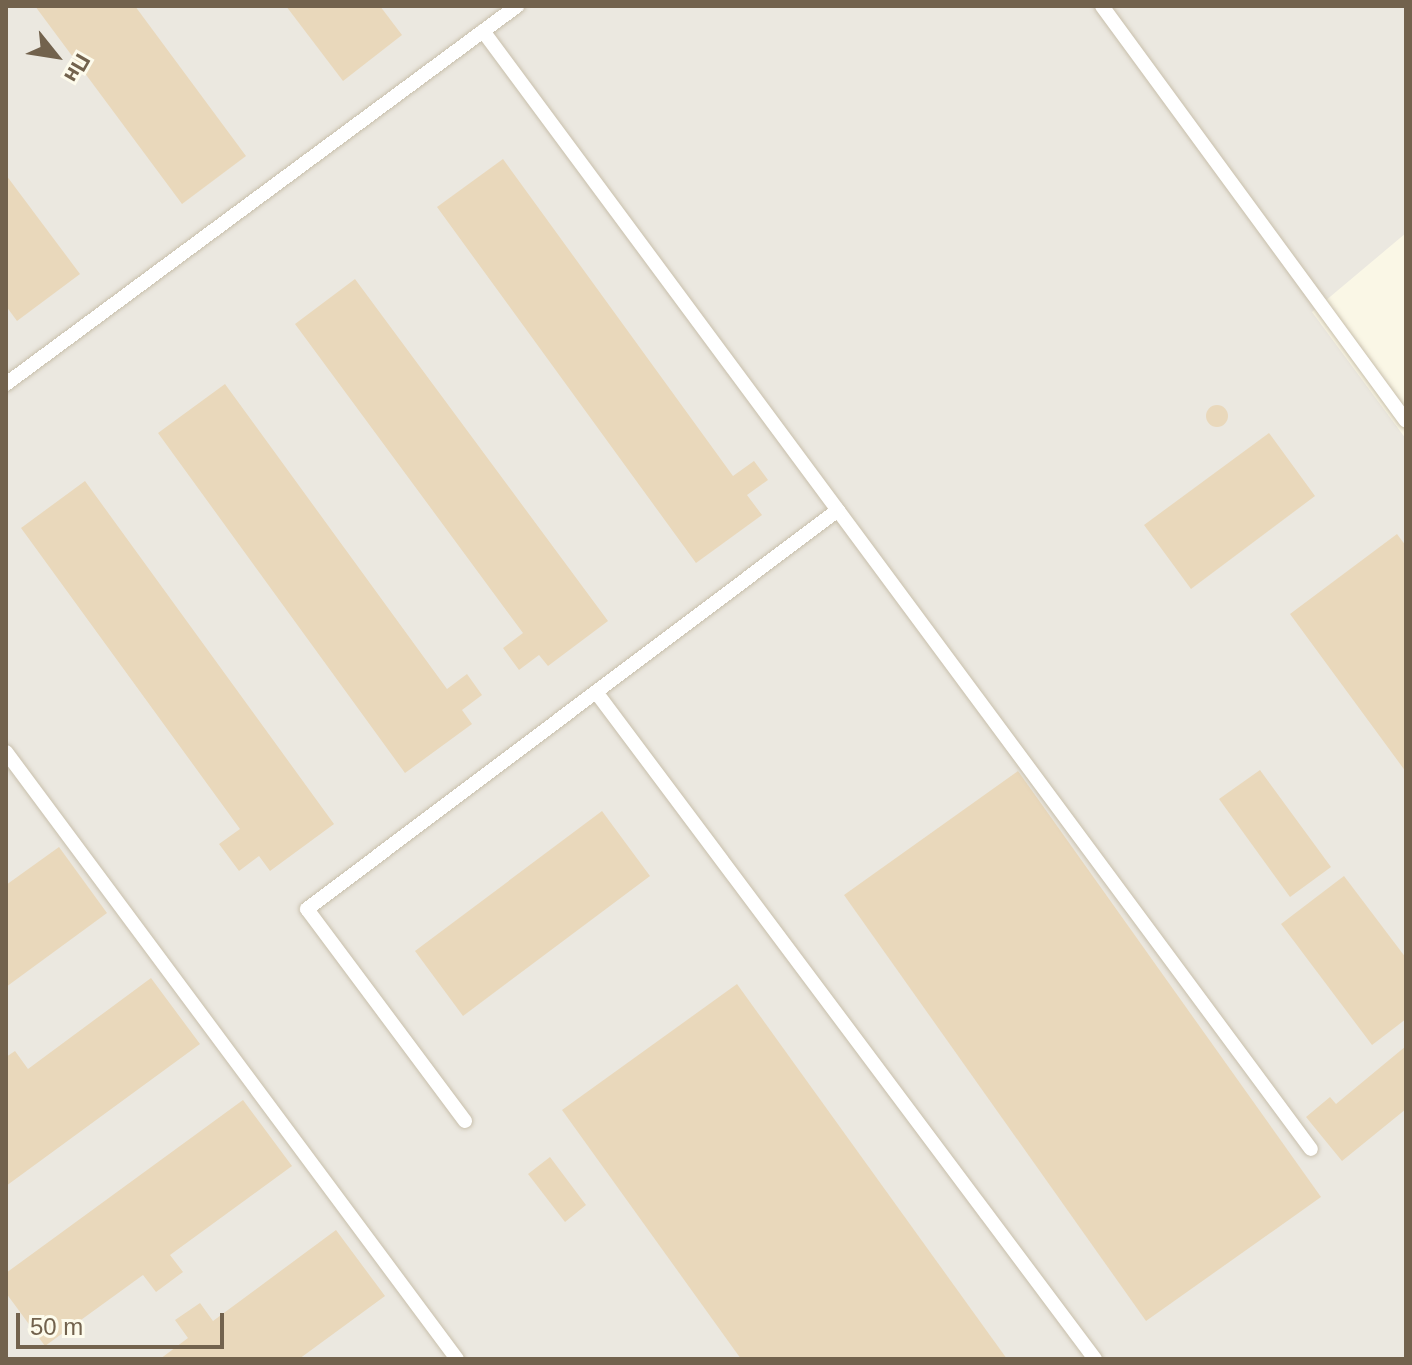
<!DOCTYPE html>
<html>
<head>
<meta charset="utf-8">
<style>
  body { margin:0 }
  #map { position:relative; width:1412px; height:1365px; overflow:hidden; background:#faf7e6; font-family:Helvetica,sans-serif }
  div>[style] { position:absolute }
  .industrial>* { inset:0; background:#ebe8e0 }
  .building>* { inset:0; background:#e9d8bb }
  .round { border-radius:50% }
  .roads { filter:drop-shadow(0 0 2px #c8bfab) drop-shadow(0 0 2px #c8bfab) }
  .service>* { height:14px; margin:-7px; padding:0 7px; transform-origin:7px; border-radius:7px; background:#fff }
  span { translate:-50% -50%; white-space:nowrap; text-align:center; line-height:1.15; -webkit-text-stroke:6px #fdfbec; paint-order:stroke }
  .frame { position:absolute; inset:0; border:8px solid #72624d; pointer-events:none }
  .north { position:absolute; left:16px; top:16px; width:80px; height:80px; -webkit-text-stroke:6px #fdfbec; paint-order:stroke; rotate:120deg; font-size:22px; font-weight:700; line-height:32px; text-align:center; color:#72624d }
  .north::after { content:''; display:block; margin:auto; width:28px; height:36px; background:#72624d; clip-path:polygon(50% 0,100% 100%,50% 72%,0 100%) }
  .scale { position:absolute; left:16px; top:1313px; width:208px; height:36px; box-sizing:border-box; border:4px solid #72624d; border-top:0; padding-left:10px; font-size:24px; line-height:28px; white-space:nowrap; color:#72624d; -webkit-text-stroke:6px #fdfbec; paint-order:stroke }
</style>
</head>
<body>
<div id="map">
  <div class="industrial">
    <div style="clip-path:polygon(6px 6px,1406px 6px,1406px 233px,1312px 312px,1406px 439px,1406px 1359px,6px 1359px)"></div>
  </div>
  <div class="building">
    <div style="clip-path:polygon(35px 6px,135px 6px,246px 156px,182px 204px)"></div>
    <div style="clip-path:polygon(286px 6px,380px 6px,402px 35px,343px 81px)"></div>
    <div style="clip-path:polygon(503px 159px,733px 476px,754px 461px,768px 480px,747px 495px,762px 515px,696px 563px,437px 207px)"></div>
    <div style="clip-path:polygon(6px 175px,80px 274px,17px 321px,6px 306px)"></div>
    <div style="clip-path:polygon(355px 279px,608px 621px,548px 666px,539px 655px,519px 670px,503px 648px,523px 633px,295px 324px)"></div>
    <div style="clip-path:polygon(225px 384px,447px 689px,467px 674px,482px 695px,462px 710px,472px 724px,405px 773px,158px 433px)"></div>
    <div class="round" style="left:1206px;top:405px;width:22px;height:22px"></div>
    <div style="clip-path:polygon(1269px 433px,1315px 496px,1191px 589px,1144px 525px)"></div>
    <div style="clip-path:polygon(85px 481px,334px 824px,270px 871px,259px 856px,239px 871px,219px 844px,240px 829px,21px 528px)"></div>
    <div style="clip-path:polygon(1397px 534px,1406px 546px,1406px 772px,1290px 614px)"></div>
    <div style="clip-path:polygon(1260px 770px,1331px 867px,1290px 897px,1219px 799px)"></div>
    <div style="clip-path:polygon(1018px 771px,1321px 1197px,1146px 1321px,844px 895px)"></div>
    <div style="clip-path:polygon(602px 811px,650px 876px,463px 1016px,415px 951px)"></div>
    <div style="clip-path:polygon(59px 847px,107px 913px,6px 987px,6px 885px)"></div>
    <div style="clip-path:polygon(1344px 876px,1406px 958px,1406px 1019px,1372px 1045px,1281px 924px)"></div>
    <div style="clip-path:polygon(151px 978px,200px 1044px,6px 1186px,6px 1057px,15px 1051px,28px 1069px)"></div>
    <div style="clip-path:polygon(737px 984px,1007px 1359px,741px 1359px,562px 1110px)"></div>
    <div style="clip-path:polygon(1406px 1046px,1406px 1109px,1342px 1161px,1306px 1117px,1330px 1097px,1336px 1104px)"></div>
    <div style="clip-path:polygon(243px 1100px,292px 1166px,170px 1255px,183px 1272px,156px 1292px,143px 1275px,45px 1346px,6px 1293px,6px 1273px)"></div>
    <div style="clip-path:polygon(550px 1157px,586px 1205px,565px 1222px,528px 1174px)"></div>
    <div style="clip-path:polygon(336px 1230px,385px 1296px,299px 1359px,160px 1359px,188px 1338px,175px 1320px,200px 1303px,213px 1321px)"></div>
  </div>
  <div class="roads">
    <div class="service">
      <div style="left:1102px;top:6px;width:514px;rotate:53.78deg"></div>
      <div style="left:483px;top:31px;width:1391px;rotate:53.48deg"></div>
      <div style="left:6px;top:384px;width:636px;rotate:-36.49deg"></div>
      <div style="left:596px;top:692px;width:833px;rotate:53.2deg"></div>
      <div style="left:6px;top:752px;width:756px;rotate:53.39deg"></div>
      <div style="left:465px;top:1121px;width:264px;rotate:-126.7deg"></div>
      <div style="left:307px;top:909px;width:664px;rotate:-36.92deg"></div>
    </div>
  </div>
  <div class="frame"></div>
  <div class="north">Пн</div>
  <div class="scale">50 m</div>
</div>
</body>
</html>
